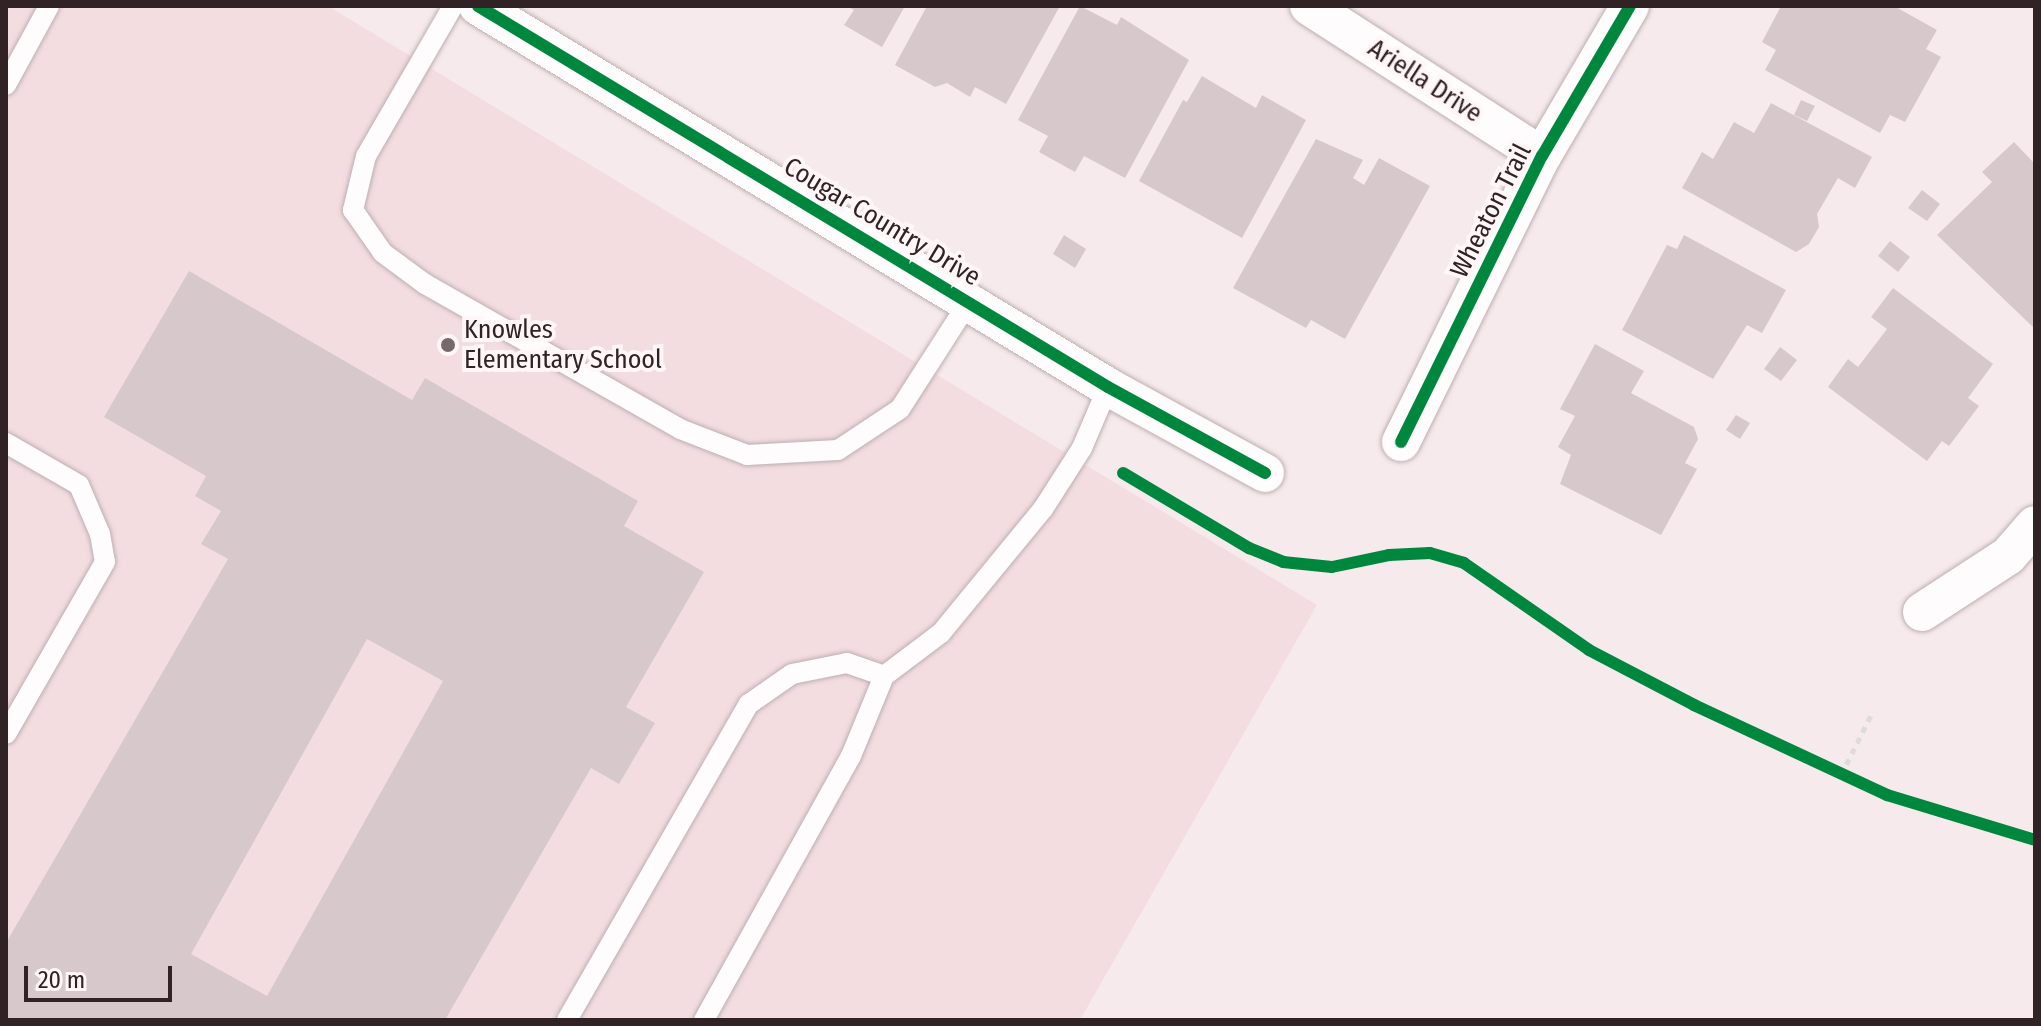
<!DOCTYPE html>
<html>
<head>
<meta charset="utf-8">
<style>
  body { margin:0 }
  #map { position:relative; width:2041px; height:1026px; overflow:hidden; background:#f7eaec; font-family:"Fira Sans Condensed",sans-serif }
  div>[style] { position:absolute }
  .built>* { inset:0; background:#f4dde1 }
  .building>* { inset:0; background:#d7c9cb }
  .path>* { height:5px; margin-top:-2.5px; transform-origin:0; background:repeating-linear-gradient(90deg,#dedbdb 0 6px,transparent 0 12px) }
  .roads { filter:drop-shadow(0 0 2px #bcafb1) drop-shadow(0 0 2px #bcafb1) }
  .lane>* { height:20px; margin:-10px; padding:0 10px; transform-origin:10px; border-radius:10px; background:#fefcfc }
  .street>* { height:38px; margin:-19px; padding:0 19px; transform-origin:19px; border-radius:19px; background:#fefcfc }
  .cycleway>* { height:12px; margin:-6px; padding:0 6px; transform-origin:6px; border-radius:6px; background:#00873e }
  .dots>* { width:22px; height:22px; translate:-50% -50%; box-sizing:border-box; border:4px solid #fef6f7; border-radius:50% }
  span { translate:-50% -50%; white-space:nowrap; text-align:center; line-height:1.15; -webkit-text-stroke:8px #fef6f7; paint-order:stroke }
  .street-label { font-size:26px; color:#312225 }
  .poi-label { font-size:26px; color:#312225 }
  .left { translate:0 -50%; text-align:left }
  .frame { position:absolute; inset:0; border:8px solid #312225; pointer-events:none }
  .scale { position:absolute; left:24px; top:966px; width:148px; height:36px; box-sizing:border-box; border:4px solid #312225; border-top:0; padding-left:10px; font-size:24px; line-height:28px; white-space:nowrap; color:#312225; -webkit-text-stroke:6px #fef6f7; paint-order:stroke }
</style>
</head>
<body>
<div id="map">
  <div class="built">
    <div style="clip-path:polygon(6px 6px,328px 6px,1317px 605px,1080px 1020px,6px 1020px)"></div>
  </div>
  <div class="building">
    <div style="clip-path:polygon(847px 6px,905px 6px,882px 47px,844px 25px,854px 10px)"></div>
    <div style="clip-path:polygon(927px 6px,1060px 6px,1006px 104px,975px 87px,970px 97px,947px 83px,935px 87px,895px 65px)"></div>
    <div style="clip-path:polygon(1080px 6px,1117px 25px,1121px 17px,1189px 60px,1125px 178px,1084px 156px,1075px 172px,1039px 152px,1048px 136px,1018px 120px)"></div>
    <div style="clip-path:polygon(1781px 6px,1894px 6px,1937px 30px,1926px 49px,1941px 57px,1905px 122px,1890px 115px,1880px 133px,1765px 70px,1776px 50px,1762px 42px)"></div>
    <div style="clip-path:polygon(1202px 76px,1256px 108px,1262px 95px,1306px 120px,1242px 238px,1139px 181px,1183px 100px,1187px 102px)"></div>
    <div style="clip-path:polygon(1801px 100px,1815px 106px,1807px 121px,1794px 115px)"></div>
    <div style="clip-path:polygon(1771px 103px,1872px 157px,1855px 188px,1838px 178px,1817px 214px,1819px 227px,1809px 244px,1796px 252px,1682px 188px,1702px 152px,1713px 159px,1734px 122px,1754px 133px)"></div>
    <div style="clip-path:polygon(1316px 139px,1363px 160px,1353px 178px,1364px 185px,1379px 158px,1430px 186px,1345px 339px,1311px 320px,1306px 328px,1233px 288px)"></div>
    <div style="clip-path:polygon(2014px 142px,2035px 164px,2035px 329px,1937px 235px,1992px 182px,1982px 172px)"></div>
    <div style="clip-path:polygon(1922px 190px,1940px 204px,1927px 221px,1908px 208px)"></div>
    <div style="clip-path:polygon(1064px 235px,1086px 249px,1075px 268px,1053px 254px)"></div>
    <div style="clip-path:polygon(1684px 235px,1786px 290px,1762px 333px,1747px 325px,1713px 379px,1622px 330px,1667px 245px,1677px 249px)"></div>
    <div style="clip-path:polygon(1890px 241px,1910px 257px,1898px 272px,1878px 256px)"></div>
    <div style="clip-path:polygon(evenodd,189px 271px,412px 400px,425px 378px,638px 501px,624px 526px,704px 572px,626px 707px,655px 723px,619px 784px,591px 768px,445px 1020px,6px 1020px,6px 943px,228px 559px,201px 544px,221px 511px,195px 496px,206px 476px,104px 417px,189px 271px,367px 639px,443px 681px,267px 996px,191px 954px,367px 639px)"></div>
    <div style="clip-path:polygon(1893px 288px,1993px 364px,1968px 398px,1979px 406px,1949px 446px,1942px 441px,1927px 461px,1828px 387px,1848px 359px,1858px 367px,1887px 329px,1871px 317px)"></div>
    <div style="clip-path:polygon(1595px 344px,1644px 371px,1631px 393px,1694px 427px,1698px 439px,1685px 463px,1697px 469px,1661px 535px,1560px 484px,1571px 455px,1558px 447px,1575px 416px,1560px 409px)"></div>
    <div style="clip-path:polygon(1780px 347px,1797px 360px,1781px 381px,1764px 369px)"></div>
    <div style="clip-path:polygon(1736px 415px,1750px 423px,1740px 439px,1726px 430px)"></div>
  </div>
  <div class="path">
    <div style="left:1123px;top:473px;width:147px;rotate:30.8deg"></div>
    <div style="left:1249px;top:548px;width:37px;rotate:22deg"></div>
    <div style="left:1283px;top:562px;width:49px;rotate:5.8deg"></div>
    <div style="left:1332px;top:567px;width:58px;rotate:-11.9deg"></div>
    <div style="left:1389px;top:555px;width:41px;rotate:-2.8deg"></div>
    <div style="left:1430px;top:553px;width:35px;rotate:16deg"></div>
    <div style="left:1464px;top:563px;width:152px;rotate:34.8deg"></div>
    <div style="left:1589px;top:650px;width:119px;rotate:27.6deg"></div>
    <div style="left:1694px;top:705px;width:213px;rotate:25deg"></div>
    <div style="left:1887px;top:795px;width:155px;rotate:16.9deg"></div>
    <div style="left:1841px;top:775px;width:72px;rotate:-63.4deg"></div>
  </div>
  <div class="roads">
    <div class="lane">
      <div style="left:453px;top:6px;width:173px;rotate:120.1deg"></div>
      <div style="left:366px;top:156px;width:56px;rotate:103.5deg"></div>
      <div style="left:353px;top:210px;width:52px;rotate:55.1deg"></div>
      <div style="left:383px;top:253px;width:52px;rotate:36.4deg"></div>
      <div style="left:425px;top:284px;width:293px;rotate:29.6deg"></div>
      <div style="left:680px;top:429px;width:72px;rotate:21.2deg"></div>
      <div style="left:747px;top:455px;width:91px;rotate:-3.1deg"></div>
      <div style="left:838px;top:450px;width:74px;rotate:-33.5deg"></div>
      <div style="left:900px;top:409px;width:130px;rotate:-57.3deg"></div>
      <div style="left:6px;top:85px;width:90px;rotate:-61.4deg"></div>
      <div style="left:6px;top:443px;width:84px;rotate:29.9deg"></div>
      <div style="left:79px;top:485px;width:53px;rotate:66.8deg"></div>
      <div style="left:100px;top:534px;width:28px;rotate:80deg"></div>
      <div style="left:105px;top:562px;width:198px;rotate:119.9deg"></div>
      <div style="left:567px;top:1020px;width:365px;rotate:-60.1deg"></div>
      <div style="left:749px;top:704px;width:52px;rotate:-34.9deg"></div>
      <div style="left:792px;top:674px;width:56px;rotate:-11.3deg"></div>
      <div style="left:847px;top:663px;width:39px;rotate:19deg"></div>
      <div style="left:704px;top:1020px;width:302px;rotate:-60.9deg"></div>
      <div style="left:851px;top:756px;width:87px;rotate:-67.6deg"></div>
      <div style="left:884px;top:676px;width:71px;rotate:-37deg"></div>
      <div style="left:941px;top:633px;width:161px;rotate:-50.6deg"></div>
      <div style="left:1043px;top:509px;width:72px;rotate:-57.4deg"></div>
      <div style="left:1082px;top:448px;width:66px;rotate:-66.9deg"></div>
    </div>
    <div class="street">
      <div style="left:478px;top:6px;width:736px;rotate:31.16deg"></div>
      <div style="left:1108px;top:387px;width:179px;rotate:28.7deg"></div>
      <div style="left:1309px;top:6px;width:277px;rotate:32.8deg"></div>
      <div style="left:1401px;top:442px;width:319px;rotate:-63.8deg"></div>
      <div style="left:1542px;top:156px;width:174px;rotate:-59.6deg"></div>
      <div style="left:1922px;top:612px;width:103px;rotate:-33.1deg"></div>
      <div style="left:2008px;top:556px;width:41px;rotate:-48.9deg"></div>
    </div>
  </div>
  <div class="cycleway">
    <div style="left:478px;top:6px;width:736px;rotate:31.16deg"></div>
    <div style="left:1108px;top:387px;width:179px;rotate:28.7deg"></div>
    <div style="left:1401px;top:442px;width:319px;rotate:-63.8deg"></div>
    <div style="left:1542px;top:156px;width:174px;rotate:-59.6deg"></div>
    <div style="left:1123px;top:473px;width:147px;rotate:30.8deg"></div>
    <div style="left:1249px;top:548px;width:37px;rotate:22deg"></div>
    <div style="left:1283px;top:562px;width:49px;rotate:5.8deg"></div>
    <div style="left:1332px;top:567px;width:58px;rotate:-11.9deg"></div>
    <div style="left:1389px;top:555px;width:41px;rotate:-2.8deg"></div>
    <div style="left:1430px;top:553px;width:35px;rotate:16deg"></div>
    <div style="left:1464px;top:563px;width:152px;rotate:34.8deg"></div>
    <div style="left:1589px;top:650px;width:119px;rotate:27.6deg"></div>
    <div style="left:1694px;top:705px;width:213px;rotate:25deg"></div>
    <div style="left:1887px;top:795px;width:155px;rotate:16.9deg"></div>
  </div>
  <div class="dots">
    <div style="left:448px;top:345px;background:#76686b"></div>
  </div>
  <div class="street-label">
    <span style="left:1425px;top:81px;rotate:33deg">Ariella Drive</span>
    <span style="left:1491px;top:211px;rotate:-63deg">Wheaton Trail</span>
    <span style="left:882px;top:222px;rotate:31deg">Cougar Country Drive</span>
  </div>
  <div class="poi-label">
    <span class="left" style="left:464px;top:345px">Knowles<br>Elementary School</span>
  </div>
  <div class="frame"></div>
  <div class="scale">20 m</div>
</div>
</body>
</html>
